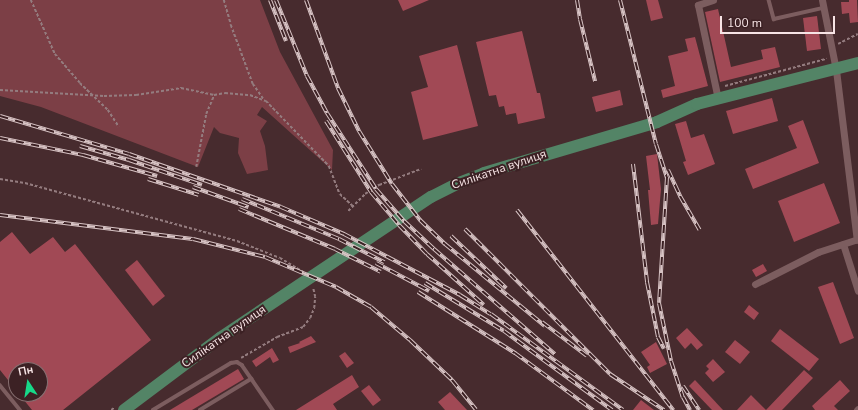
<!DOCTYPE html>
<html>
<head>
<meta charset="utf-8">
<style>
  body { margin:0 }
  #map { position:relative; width:858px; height:410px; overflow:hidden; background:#472b2e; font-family:"Nunito Sans",sans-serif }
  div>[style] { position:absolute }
  .green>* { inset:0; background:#7c3f46 }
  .building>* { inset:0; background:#a14955 }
  .path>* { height:1.5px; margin-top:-0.75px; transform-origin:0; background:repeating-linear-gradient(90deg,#947c7f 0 3px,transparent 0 5px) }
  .service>* { height:3.5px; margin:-1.75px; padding:0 1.75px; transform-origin:1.75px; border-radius:1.75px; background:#7c5d5f }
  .minor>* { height:7px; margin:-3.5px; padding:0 3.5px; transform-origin:3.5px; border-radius:3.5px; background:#7c5d5f }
  .primary>* { height:12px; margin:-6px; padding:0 6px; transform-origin:6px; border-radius:6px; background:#538466 }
  .rail>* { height:4px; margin-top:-2px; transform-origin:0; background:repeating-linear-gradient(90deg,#3c2124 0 8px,#d8c4c5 0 16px); box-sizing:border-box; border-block:1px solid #d8c4c5 }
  span { translate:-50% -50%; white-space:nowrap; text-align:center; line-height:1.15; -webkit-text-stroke:4px #3c2124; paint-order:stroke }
  .street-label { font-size:12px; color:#f7e4e5 }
  .north { position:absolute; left:8px; top:362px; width:40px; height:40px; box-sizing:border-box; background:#3c2124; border:1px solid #876f71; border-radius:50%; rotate:348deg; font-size:11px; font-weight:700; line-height:16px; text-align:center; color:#f7e4e5 }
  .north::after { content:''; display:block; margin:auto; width:14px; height:18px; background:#17d989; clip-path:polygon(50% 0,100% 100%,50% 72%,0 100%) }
  .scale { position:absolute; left:720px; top:16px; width:115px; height:18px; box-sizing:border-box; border:2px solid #f7e4e5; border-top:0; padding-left:5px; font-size:12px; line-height:14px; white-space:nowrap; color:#f7e4e5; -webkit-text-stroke:3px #3c2124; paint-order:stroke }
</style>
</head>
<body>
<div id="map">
  <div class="green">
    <div style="clip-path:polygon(0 0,260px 0,280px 52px,333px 150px,332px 170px,262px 107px,257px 115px,267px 121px,260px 131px,265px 146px,268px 170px,247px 174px,238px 153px,239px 138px,220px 133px,214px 127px,198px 167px,41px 107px,0 96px)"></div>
  </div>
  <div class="building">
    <div style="clip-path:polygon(398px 0,429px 0,403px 11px)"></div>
    <div style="clip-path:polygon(646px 0,658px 0,663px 18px,651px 21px)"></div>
    <div style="clip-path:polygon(849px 0,857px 0,858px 22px,850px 23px,849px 13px,842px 14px,841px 2px,849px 2px)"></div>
    <div style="clip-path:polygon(718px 9px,731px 67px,763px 59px,761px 50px,775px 47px,780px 67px,720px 82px,705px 12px)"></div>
    <div style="clip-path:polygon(817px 16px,821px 49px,807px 51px,803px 18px)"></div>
    <div style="clip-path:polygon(522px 31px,537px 93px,540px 93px,545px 118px,518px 124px,516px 113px,506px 115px,504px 106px,499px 107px,496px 95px,489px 96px,476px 42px)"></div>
    <div style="clip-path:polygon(695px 37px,708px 86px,663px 98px,661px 90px,675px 86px,668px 56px,688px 51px,685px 39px)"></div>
    <div style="clip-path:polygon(457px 45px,478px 126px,423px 140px,411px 92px,428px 87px,419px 56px)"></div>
    <div style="clip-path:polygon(620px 90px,623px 105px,596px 112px,592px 97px)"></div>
    <div style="clip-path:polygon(772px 98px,778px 121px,733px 134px,726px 111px)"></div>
    <div style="clip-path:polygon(803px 120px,819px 163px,753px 189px,745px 169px,797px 148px,788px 126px)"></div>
    <div style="clip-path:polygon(686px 121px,691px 138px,704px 134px,715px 164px,688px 175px,683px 162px,686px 161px,675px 124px)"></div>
    <div style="clip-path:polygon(657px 154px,661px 189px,658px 224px,651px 225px,648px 190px,650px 190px,646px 156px)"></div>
    <div style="clip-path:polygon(824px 183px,840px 223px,794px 242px,778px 201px)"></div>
    <div style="clip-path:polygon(12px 232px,30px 254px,53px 237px,65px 252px,75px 244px,151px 340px,63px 410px,32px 410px,19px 394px,40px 394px,40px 370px,16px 370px,16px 390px,0 370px,0 242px)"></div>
    <div style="clip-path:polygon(137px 260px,165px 296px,153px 306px,125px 270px)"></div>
    <div style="clip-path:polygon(763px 264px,767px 271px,756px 277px,752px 270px)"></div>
    <div style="clip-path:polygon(833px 282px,854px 338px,840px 344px,818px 287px)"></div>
    <div style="clip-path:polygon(749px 305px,759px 313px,754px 320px,744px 312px)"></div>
    <div style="clip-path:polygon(687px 328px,703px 345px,697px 350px,691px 343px,685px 349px,676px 338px)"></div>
    <div style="clip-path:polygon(780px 329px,819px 359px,809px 371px,771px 341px)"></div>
    <div style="clip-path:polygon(311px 336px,316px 342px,290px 353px,288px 347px,300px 343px,299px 342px)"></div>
    <div style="clip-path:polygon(735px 340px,750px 352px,740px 364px,725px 352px)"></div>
    <div style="clip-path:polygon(656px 342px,667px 364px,650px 373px,647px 367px,650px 365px,641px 352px)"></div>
    <div style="clip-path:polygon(272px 348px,279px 360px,273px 363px,270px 357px,256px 367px,252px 361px)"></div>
    <div style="clip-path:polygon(345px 352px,354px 363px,347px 368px,339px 356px)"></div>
    <div style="clip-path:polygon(713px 359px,725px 372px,713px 382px,705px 373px,709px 369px,706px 366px)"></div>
    <div style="clip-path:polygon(238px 369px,244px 379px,192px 410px,170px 410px)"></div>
    <div style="clip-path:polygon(804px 370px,813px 378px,782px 410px,737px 410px,751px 395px,766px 410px)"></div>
    <div style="clip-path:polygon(352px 375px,359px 387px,333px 404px,337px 410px,296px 410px)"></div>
    <div style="clip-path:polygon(695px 380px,723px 410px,712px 410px,689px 386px)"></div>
    <div style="clip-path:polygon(840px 380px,850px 391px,834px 406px,838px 410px,815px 410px,812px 406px)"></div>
    <div style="clip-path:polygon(369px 385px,381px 400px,373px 406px,361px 391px)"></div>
    <div style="clip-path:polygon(450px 392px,467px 410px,445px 410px,438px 402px)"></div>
    <div style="clip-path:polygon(641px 400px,654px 410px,633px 410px)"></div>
  </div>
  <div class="path">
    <div style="left:31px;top:0;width:59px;rotate:66deg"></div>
    <div style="left:55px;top:54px;width:38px;rotate:49deg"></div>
    <div style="left:80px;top:83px;width:39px;rotate:44deg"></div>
    <div style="left:108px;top:110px;width:20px;rotate:57deg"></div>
    <div style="left:224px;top:0;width:26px;rotate:74deg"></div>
    <div style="left:231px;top:25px;width:63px;rotate:69.6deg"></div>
    <div style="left:253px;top:84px;width:19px;rotate:55deg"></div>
    <div style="left:838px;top:44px;width:22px;rotate:-27deg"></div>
    <div style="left:725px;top:86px;width:105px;rotate:-15deg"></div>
    <div style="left:0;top:90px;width:104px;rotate:3.3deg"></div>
    <div style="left:104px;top:96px;width:32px;rotate:-2deg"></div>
    <div style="left:136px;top:95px;width:46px;rotate:-8.8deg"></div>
    <div style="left:181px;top:88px;width:34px;rotate:12deg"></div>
    <div style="left:196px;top:167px;width:54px;rotate:-79.3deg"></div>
    <div style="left:206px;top:114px;width:21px;rotate:-67deg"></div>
    <div style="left:214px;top:95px;width:11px;rotate:-10deg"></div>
    <div style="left:225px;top:93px;width:25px;rotate:5deg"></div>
    <div style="left:250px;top:95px;width:17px;rotate:21deg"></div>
    <div style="left:266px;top:101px;width:91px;rotate:45.9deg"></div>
    <div style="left:329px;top:166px;width:30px;rotate:69deg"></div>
    <div style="left:340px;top:194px;width:18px;rotate:43deg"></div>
    <div style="left:0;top:179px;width:25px;rotate:9deg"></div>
    <div style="left:25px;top:183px;width:220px;rotate:15.3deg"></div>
    <div style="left:237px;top:241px;width:46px;rotate:21.6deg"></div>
    <div style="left:280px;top:258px;width:27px;rotate:31deg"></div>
    <div style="left:348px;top:211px;width:24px;rotate:-45deg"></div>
    <div style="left:365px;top:194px;width:17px;rotate:-33deg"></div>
    <div style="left:379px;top:185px;width:45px;rotate:-20.9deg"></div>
    <div style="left:241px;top:358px;width:42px;rotate:-30.3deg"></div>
    <div style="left:277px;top:337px;width:28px;rotate:-21deg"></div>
    <div style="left:303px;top:327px;width:11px;rotate:-52deg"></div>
    <div style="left:310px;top:318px;width:11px;rotate:-68deg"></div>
    <div style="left:314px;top:308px;width:11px;rotate:-85deg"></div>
    <div style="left:315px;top:297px;width:9px;rotate:-103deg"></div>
    <div style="left:111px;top:410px;width:5px;rotate:-37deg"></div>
  </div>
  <div class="service">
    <div style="left:769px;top:0;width:20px;rotate:75deg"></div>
    <div style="left:774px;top:19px;width:50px;rotate:-12.7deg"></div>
    <div style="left:0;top:385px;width:32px;rotate:51deg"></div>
    <div style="left:153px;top:410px;width:91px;rotate:-31.1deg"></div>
    <div style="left:231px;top:363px;width:6px;rotate:-9deg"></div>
    <div style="left:237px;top:362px;width:6px;rotate:31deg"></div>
    <div style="left:242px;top:365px;width:55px;rotate:55.4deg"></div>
    <div style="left:200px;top:410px;width:60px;rotate:-31.3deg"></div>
  </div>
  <div class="minor">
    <div style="left:713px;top:0;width:16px;rotate:162deg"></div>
    <div style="left:698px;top:5px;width:96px;rotate:78deg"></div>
    <div style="left:822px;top:0;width:71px;rotate:78.7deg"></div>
    <div style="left:836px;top:70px;width:171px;rotate:83deg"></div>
    <div style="left:843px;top:244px;width:49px;rotate:72.3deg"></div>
    <div style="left:755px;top:284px;width:71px;rotate:-26.9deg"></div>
    <div style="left:818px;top:252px;width:42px;rotate:-18deg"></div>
    <div style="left:857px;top:410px;width:1px;rotate:-45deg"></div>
  </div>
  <div class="primary">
    <div style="left:124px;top:410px;width:120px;rotate:-36.9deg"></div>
    <div style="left:220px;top:338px;width:254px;rotate:-33.8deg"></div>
    <div style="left:431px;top:197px;width:28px;rotate:-27deg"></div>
    <div style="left:456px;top:184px;width:30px;rotate:-21deg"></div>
    <div style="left:484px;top:173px;width:180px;rotate:-16.4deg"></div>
    <div style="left:657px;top:122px;width:44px;rotate:-24.2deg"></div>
    <div style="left:697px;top:104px;width:166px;rotate:-14.3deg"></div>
  </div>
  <div class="rail">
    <div style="left:270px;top:0;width:44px;rotate:68.7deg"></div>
    <div style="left:276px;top:0;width:82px;rotate:67.8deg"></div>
    <div style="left:307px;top:76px;width:42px;rotate:61.6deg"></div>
    <div style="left:327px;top:113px;width:90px;rotate:57.2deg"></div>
    <div style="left:376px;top:189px;width:43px;rotate:48.8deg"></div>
    <div style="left:404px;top:221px;width:41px;rotate:43deg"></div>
    <div style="left:434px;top:249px;width:160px;rotate:41deg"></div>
    <div style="left:306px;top:0;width:94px;rotate:70deg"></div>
    <div style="left:338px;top:88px;width:48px;rotate:64deg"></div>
    <div style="left:359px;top:131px;width:62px;rotate:58.1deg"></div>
    <div style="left:392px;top:184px;width:46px;rotate:52.1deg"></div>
    <div style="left:420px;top:220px;width:35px;rotate:44deg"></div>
    <div style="left:445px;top:244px;width:129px;rotate:39.4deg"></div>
    <div style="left:577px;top:0;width:19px;rotate:81deg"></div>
    <div style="left:580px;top:19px;width:64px;rotate:76.4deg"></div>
    <div style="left:620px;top:0;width:148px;rotate:76deg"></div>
    <div style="left:656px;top:144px;width:35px;rotate:72deg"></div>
    <div style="left:667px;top:177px;width:126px;rotate:93.6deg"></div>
    <div style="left:659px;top:303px;width:59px;rotate:78.3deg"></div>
    <div style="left:671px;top:361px;width:38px;rotate:72deg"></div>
    <div style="left:683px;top:397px;width:15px;rotate:62deg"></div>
    <div style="left:0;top:116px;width:134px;rotate:16.4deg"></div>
    <div style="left:129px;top:154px;width:161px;rotate:19.2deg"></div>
    <div style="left:281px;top:207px;width:69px;rotate:23.2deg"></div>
    <div style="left:344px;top:234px;width:131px;rotate:27.7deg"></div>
    <div style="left:460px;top:295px;width:36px;rotate:32deg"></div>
    <div style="left:491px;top:314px;width:163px;rotate:36deg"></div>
    <div style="left:326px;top:121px;width:84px;rotate:57.6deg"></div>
    <div style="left:371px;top:192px;width:43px;rotate:49.7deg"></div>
    <div style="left:399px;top:225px;width:40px;rotate:46deg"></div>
    <div style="left:427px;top:254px;width:76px;rotate:41.8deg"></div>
    <div style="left:0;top:138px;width:85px;rotate:11.6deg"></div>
    <div style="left:83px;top:155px;width:77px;rotate:15.8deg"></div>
    <div style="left:80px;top:146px;width:51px;rotate:15.9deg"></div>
    <div style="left:129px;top:160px;width:77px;rotate:18.9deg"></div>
    <div style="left:633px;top:164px;width:119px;rotate:83.2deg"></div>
    <div style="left:647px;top:282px;width:56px;rotate:78.7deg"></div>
    <div style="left:658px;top:337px;width:13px;rotate:63deg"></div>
    <div style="left:668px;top:170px;width:29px;rotate:65deg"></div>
    <div style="left:680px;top:196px;width:39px;rotate:60deg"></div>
    <div style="left:148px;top:179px;width:53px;rotate:17.4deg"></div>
    <div style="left:193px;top:187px;width:59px;rotate:20deg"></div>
    <div style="left:242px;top:199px;width:105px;rotate:22.4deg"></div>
    <div style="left:339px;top:239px;width:51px;rotate:27.1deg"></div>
    <div style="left:239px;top:209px;width:104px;rotate:22.6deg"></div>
    <div style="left:335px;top:249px;width:51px;rotate:26.6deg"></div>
    <div style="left:517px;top:210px;width:254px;rotate:52deg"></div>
    <div style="left:0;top:215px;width:194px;rotate:7.1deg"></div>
    <div style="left:193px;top:239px;width:74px;rotate:14deg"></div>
    <div style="left:265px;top:257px;width:77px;rotate:22.9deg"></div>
    <div style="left:336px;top:287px;width:40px;rotate:29.7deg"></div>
    <div style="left:371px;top:307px;width:51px;rotate:40.2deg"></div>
    <div style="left:410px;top:340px;width:58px;rotate:43.6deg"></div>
    <div style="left:452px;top:380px;width:38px;rotate:51deg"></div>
    <div style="left:465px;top:229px;width:205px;rotate:45deg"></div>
    <div style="left:610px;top:374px;width:65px;rotate:33.7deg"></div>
    <div style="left:451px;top:236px;width:76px;rotate:43.4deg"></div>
    <div style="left:376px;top:263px;width:60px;rotate:27.8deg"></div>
    <div style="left:425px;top:283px;width:92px;rotate:31.3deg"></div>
    <div style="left:504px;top:331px;width:134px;rotate:36.2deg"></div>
    <div style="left:418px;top:292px;width:115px;rotate:32.2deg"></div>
    <div style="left:515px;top:353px;width:97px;rotate:36.2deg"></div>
    <div style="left:542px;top:322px;width:56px;rotate:37.1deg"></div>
    <div style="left:683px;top:386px;width:29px;rotate:56deg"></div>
  </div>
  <div class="street-label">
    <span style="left:499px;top:170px;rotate:-19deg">Силікатна вулиця</span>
    <span style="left:224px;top:337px;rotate:-35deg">Силікатна вулиця</span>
  </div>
  <div class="north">Пн</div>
  <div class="scale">100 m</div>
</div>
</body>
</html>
